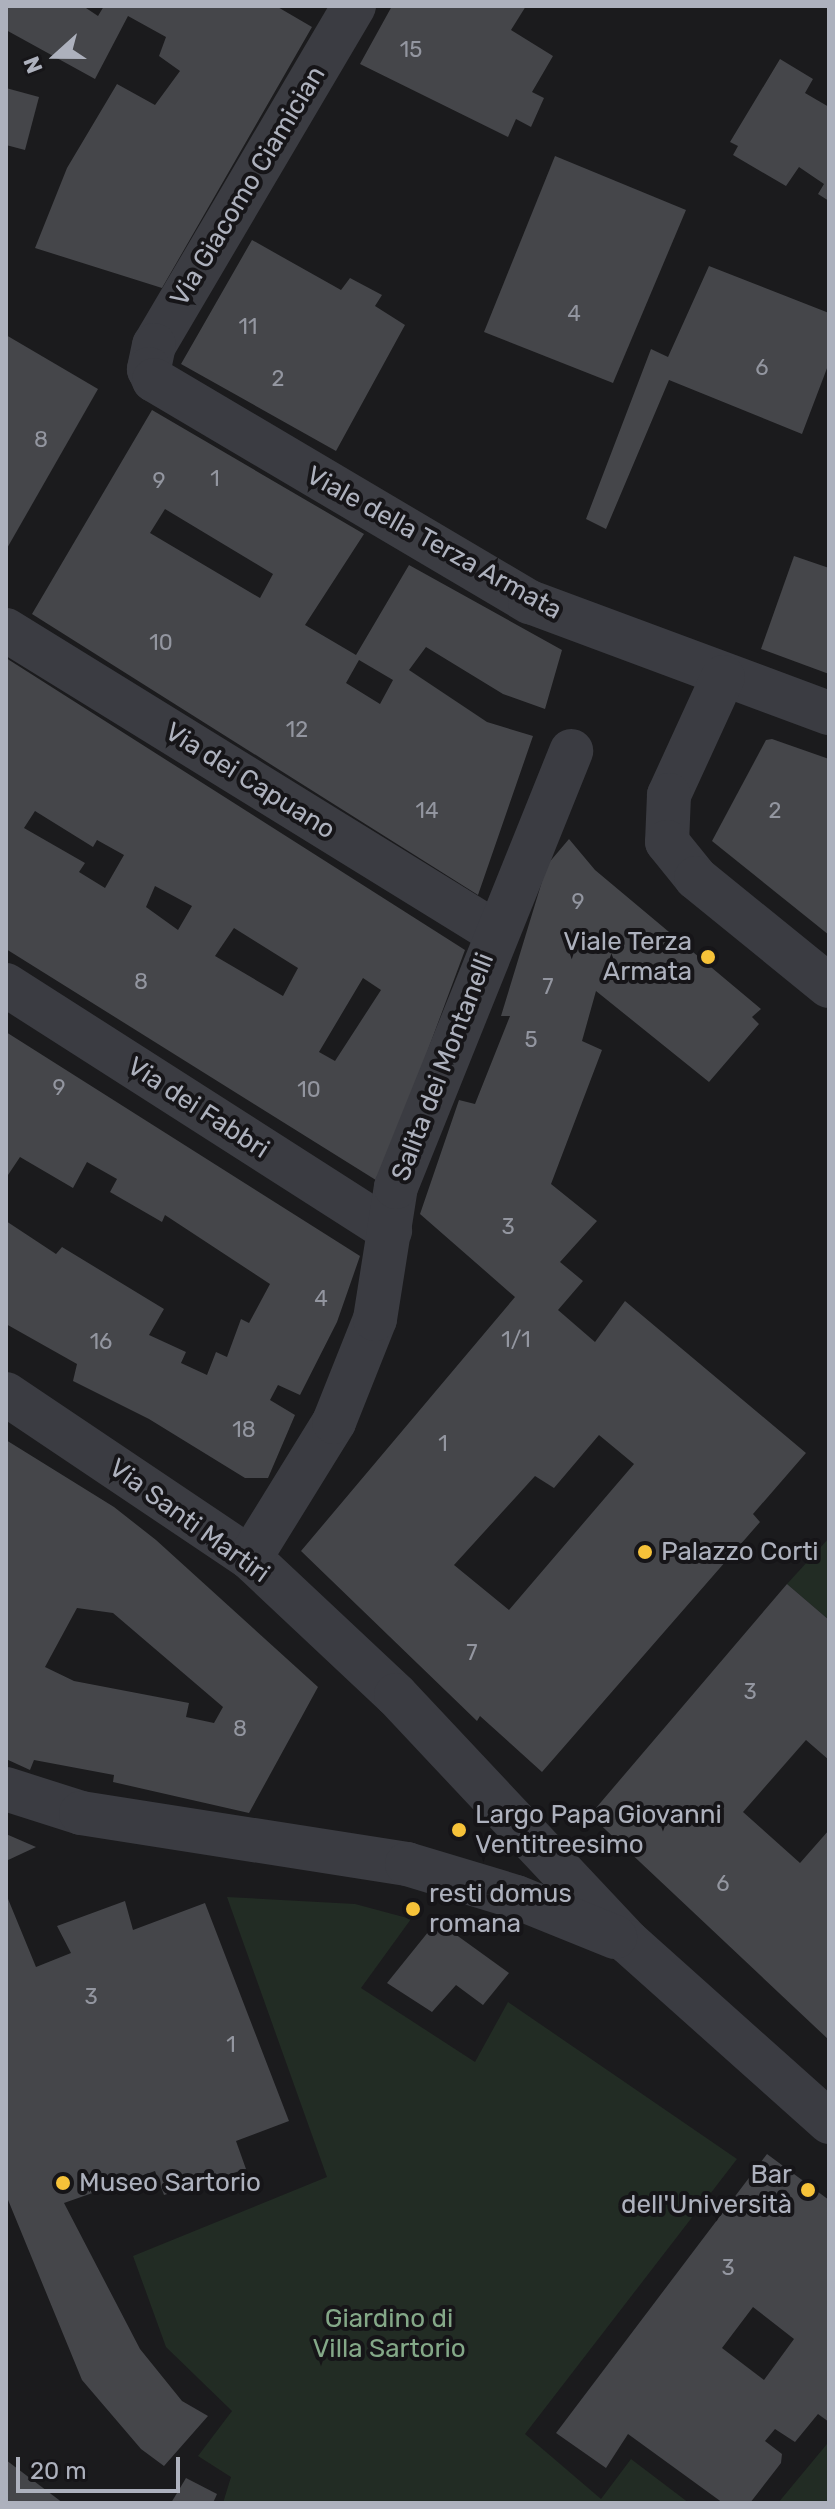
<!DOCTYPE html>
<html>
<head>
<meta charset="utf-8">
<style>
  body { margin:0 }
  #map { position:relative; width:835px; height:2509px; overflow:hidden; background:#1b1b1d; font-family:Rubik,sans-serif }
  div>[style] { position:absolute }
  .green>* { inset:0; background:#222c24 }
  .building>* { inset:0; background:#45464a }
  .minor>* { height:44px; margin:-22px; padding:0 22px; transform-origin:22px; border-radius:22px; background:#3b3c42 }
  .dots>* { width:22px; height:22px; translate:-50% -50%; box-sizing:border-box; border:4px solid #161518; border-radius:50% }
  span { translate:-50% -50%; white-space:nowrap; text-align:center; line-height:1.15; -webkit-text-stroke:8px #161518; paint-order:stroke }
  .number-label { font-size:22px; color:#9396a0 }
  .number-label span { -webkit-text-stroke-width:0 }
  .street-label { font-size:26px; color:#adb1bd }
  .poi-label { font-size:26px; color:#adb1bd }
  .right { translate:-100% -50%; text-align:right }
  .left { translate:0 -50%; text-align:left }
  .park-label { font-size:26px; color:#84a888 }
  .frame { position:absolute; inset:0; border:8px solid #adb1bd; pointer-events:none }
  .north { position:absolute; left:16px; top:16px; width:80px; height:80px; -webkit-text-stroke:6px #161518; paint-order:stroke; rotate:249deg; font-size:22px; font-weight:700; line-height:32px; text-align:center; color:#adb1bd }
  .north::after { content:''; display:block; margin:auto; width:28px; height:36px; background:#adb1bd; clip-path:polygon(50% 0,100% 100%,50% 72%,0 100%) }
  .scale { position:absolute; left:16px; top:2457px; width:164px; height:36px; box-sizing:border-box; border:4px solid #adb1bd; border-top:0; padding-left:10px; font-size:24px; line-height:28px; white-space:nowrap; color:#adb1bd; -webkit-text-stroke:6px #161518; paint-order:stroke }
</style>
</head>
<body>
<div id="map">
  <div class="green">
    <div style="clip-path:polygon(829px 1538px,829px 1620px,787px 1584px)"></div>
    <div style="clip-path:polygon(227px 1897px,355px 1904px,411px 1919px,361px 1988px,475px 2062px,508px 2002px,737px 2159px,525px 2434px,601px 2499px,631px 2459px,689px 2503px,223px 2503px,231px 2477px,198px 2456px,232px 2411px,166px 2347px,133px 2256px,327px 2177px)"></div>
    <div style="clip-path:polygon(827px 2444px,829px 2503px,778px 2503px)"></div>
  </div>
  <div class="building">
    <div style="clip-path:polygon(6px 6px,83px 6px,98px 16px,104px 6px,276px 6px,312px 27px,162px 288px,35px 248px,67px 168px,117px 84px,155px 105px,180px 71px,159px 56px,166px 37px,128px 16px,95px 79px,6px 30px)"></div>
    <div style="clip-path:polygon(392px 6px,526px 6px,511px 30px,553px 56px,532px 92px,544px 98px,531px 127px,516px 119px,508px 137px,360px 64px)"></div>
    <div style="clip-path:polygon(780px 59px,813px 79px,805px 93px,829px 107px,829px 201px,818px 194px,824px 184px,799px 167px,786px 186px,733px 155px,738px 146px,730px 142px)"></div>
    <div style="clip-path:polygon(6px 88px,39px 97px,25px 150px,6px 145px)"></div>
    <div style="clip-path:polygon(555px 156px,686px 210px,613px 383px,484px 332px)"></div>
    <div style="clip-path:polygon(252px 240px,341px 290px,350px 278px,382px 295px,375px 306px,405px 325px,336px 451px,181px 364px)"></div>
    <div style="clip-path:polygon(709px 266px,829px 313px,829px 363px,802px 434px,669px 380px,606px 529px,586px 519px,651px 349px,668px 357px)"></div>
    <div style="clip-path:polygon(6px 335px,98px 389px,6px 550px)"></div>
    <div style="clip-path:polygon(evenodd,152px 410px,364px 534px,305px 625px,356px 655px,409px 565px,562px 650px,545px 709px,503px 694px,426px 647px,409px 670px,487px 722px,533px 736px,478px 895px,32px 614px,152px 410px,165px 509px,273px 574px,260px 598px,150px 533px,165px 509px,152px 410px,359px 660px,393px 680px,380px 704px,346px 683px,359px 660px)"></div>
    <div style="clip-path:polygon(794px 556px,829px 568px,829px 674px,761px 649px)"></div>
    <div style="clip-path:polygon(evenodd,6px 658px,465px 950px,379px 1182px,6px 949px,6px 658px,35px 811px,93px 847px,97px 840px,124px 855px,105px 888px,79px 872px,85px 863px,24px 828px,35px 811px,6px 658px,155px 886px,192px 906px,178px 930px,146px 907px,155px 886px,6px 658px,234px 928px,298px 968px,283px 996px,215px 956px,234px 928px,6px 658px,363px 978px,381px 990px,335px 1061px,319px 1052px,363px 978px)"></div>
    <div style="clip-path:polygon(772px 739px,829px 759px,829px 935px,712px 841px,766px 740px)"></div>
    <div style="clip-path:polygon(evenodd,569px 839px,595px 870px,761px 1009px,752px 1017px,759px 1024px,709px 1082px,596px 991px,582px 1041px,602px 1050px,551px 1184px,597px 1221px,560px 1262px,583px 1281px,558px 1310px,595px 1342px,625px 1301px,806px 1453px,753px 1514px,760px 1522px,542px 1772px,480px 1716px,477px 1721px,301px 1551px,515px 1297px,420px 1214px,459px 1100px,475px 1104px,510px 1016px,501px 1016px,547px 865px,569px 839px,599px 1435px,634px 1464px,509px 1610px,454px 1565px,535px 1476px,554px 1488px,599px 1435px)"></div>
    <div style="clip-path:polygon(6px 1032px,360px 1256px,337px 1322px,300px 1395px,278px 1385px,270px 1400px,295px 1415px,268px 1478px,245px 1478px,149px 1419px,73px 1381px,77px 1364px,6px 1324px,6px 1221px,56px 1254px,62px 1247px,164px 1309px,149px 1335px,186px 1352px,181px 1363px,207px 1375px,216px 1352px,227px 1357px,241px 1319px,249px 1323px,270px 1284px,165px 1215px,162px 1222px,110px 1192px,117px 1179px,87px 1162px,73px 1188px,20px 1157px,6px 1178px)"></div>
    <div style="clip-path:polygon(evenodd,6px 1440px,114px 1507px,156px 1540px,318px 1687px,249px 1813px,113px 1782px,114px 1775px,34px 1760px,30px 1770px,6px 1759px,6px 1440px,77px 1608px,113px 1613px,223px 1707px,214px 1723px,186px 1717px,189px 1703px,74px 1681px,45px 1667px,77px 1608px)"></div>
    <div style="clip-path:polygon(787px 1584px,829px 1620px,829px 1760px,806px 1740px,743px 1812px,800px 1863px,829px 1830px,829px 2040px,590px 1815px)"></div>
    <div style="clip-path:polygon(6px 1834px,36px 1847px,6px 1861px)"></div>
    <div style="clip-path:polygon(6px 1894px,36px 1967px,71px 1953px,57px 1926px,125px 1901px,133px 1930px,205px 1903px,289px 2121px,236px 2141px,246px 2169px,164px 2195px,155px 2171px,64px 2203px,140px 2349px,182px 2401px,208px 2416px,164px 2466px,141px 2449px,82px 2380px,6px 2195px)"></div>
    <div style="clip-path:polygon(437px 1921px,509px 1973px,483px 2005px,456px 1985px,432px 2012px,387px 1983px)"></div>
    <div style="clip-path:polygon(evenodd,767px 2154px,829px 2200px,829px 2422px,818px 2414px,795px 2442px,775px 2429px,765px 2441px,782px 2454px,781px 2463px,750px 2503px,723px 2503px,628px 2434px,606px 2468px,556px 2433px,767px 2154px,753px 2307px,794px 2339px,764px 2380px,722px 2348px,753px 2307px)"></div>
    <div style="clip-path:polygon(6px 2460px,63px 2503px,6px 2503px)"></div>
    <div style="clip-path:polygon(186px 2478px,217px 2494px,213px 2503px,171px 2503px)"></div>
  </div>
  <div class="minor">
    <div style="left:354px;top:6px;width:394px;rotate:120.5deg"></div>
    <div style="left:154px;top:345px;width:25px;rotate:102deg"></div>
    <div style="left:149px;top:369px;width:12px;rotate:66deg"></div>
    <div style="left:154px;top:380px;width:437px;rotate:30.6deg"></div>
    <div style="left:530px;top:602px;width:319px;rotate:20.4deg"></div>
    <div style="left:6px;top:630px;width:575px;rotate:31.7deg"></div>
    <div style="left:723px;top:677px;width:130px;rotate:114.6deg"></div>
    <div style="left:669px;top:795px;width:47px;rotate:92.4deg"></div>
    <div style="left:667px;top:842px;width:46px;rotate:51.1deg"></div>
    <div style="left:696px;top:878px;width:171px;rotate:39.1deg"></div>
    <div style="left:6px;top:985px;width:456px;rotate:32.6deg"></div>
    <div style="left:6px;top:1394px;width:294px;rotate:33.9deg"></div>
    <div style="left:250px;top:1558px;width:200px;rotate:43.2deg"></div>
    <div style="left:396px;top:1695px;width:339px;rotate:46.8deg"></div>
    <div style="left:628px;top:1942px;width:270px;rotate:41.8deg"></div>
    <div style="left:250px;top:1558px;width:160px;rotate:-58.3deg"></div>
    <div style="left:334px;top:1422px;width:111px;rotate:-68.3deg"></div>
    <div style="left:375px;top:1319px;width:134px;rotate:-81deg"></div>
    <div style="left:396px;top:1187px;width:470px;rotate:-68.1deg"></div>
    <div style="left:6px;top:1789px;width:79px;rotate:17.7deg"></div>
    <div style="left:81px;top:1813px;width:330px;rotate:8.9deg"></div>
    <div style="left:407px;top:1864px;width:114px;rotate:16.8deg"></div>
    <div style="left:516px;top:1897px;width:107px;rotate:22deg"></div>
  </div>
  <div class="dots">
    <div style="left:708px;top:957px;background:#f6c239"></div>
    <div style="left:645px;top:1552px;background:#f6c239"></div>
    <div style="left:459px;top:1830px;background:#f6c239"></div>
    <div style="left:413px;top:1909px;background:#f6c239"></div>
    <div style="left:63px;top:2183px;background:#f6c239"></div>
    <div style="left:808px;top:2190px;background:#f6c239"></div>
  </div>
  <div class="number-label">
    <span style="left:411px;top:50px">15</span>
    <span style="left:574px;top:314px">4</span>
    <span style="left:248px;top:327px">11</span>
    <span style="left:762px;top:368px">6</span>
    <span style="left:278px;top:379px">2</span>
    <span style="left:41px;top:440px">8</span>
    <span style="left:215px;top:479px">1</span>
    <span style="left:159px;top:481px">9</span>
    <span style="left:161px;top:643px">10</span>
    <span style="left:297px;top:730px">12</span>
    <span style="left:427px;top:811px">14</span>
    <span style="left:775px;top:811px">2</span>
    <span style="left:578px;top:902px">9</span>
    <span style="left:141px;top:982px">8</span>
    <span style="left:548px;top:987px">7</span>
    <span style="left:531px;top:1040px">5</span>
    <span style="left:59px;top:1088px">9</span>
    <span style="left:309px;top:1090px">10</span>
    <span style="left:508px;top:1227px">3</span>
    <span style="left:321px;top:1299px">4</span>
    <span style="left:516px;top:1340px">1/1</span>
    <span style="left:101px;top:1342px">16</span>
    <span style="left:244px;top:1430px">18</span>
    <span style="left:443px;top:1444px">1</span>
    <span style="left:472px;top:1653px">7</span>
    <span style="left:750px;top:1692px">3</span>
    <span style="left:240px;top:1729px">8</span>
    <span style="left:723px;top:1884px">6</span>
    <span style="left:91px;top:1997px">3</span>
    <span style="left:231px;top:2045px">1</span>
    <span style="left:728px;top:2268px">3</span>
  </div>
  <div class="street-label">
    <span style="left:248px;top:186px;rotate:-59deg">Via Giacomo Ciamician</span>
    <span style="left:434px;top:543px;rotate:29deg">Viale della Terza Armata</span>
    <span style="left:250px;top:781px;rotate:32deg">Via dei Capuano</span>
    <span style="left:443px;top:1067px;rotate:-69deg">Salita dei Montanelli</span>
    <span style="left:198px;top:1108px;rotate:33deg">Via dei Fabbri</span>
    <span style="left:189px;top:1521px;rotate:36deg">Via Santi Martiri</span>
  </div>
  <div class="poi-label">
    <span class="right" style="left:692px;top:957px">Viale Terza<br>Armata</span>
    <span class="left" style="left:661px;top:1552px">Palazzo Corti</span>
    <span class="left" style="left:475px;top:1830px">Largo Papa Giovanni<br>Ventitreesimo</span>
    <span class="left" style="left:429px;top:1909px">resti domus<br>romana</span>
    <span class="right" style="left:792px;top:2190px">Bar<br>dell'Università</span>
    <span class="left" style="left:79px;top:2183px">Museo Sartorio</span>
  </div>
  <div class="park-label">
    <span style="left:389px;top:2334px">Giardino di<br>Villa Sartorio</span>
  </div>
  <div class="frame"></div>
  <div class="north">N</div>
  <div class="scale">20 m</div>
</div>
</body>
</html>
